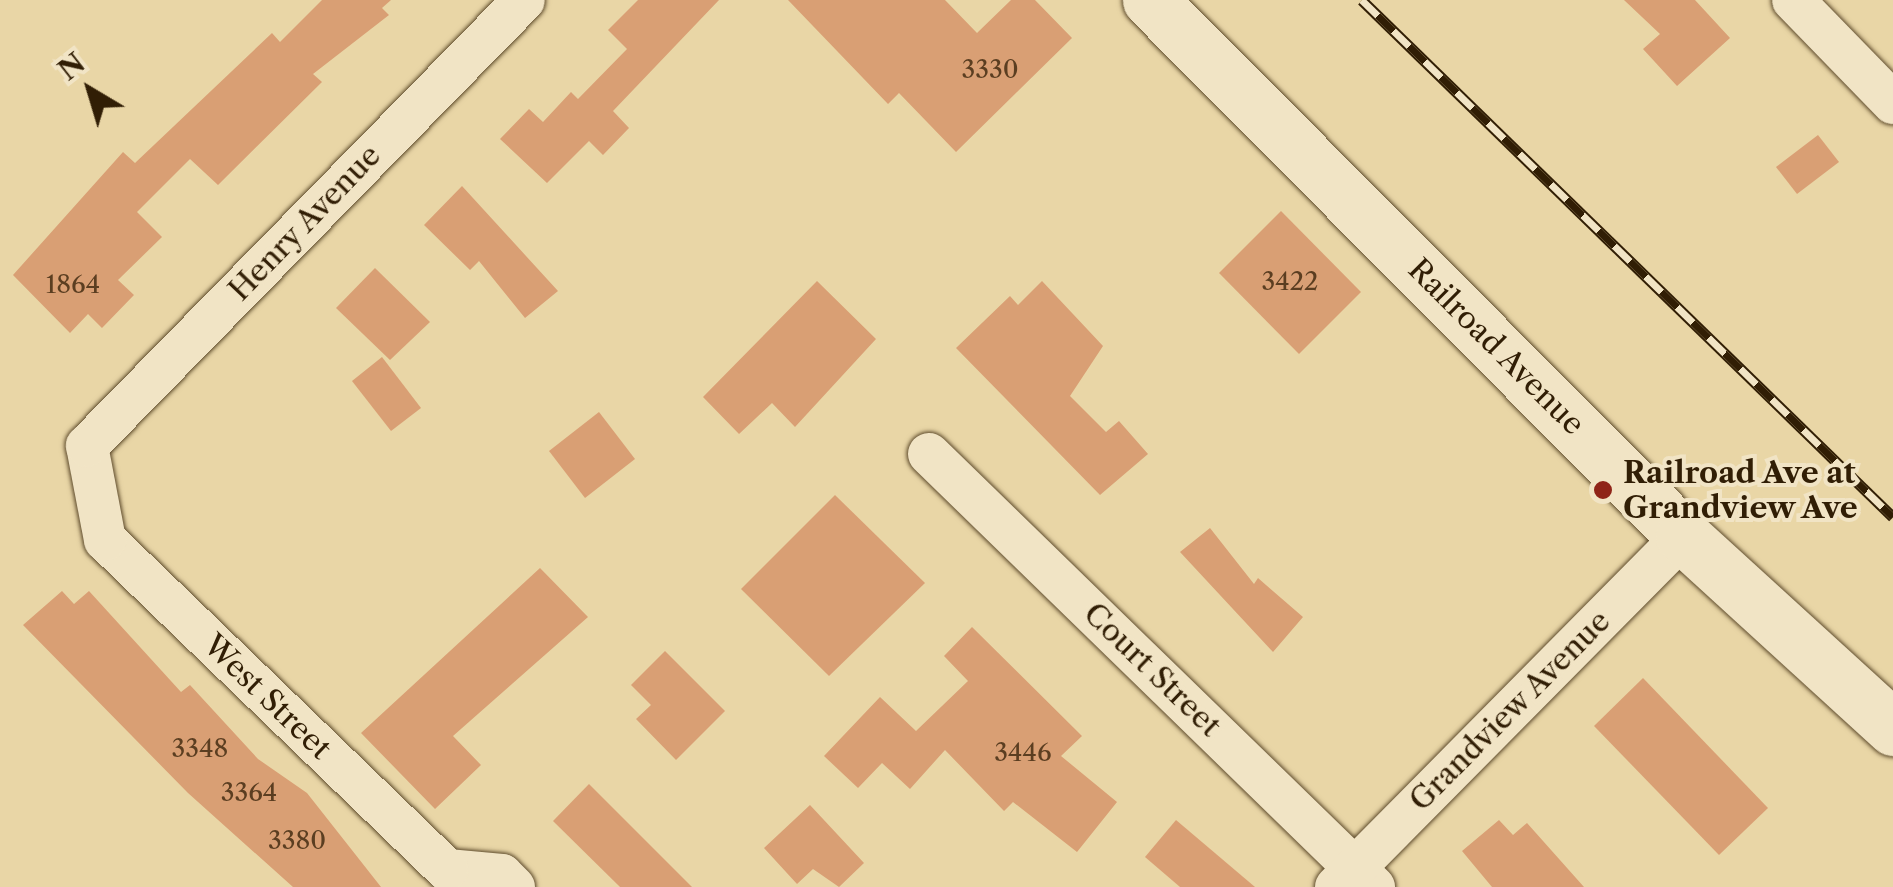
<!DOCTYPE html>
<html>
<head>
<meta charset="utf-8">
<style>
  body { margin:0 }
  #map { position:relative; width:1893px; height:887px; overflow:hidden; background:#e9d6a6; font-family:"Libre Caslon Text",serif }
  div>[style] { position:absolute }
  .building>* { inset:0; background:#d99f74 }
  .roads { filter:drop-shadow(0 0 2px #5f4c2d) drop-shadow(0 0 2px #5f4c2d) }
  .street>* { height:42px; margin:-21px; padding:0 21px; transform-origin:21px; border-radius:21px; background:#f1e4c5 }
  .secondary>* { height:55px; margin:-27.5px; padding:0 27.5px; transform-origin:27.5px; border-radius:27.5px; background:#f1e4c5 }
  .rail>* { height:11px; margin-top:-5.5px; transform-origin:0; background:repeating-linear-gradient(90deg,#f1e4c5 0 22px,#311e05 0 44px); box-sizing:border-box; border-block:2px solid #311e05 }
  .dots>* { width:28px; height:28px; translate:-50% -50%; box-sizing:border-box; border:5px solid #f1e4c5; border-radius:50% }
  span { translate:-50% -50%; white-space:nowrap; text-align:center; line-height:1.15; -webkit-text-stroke:8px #f1e4c5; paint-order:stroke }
  .number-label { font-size:25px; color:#5b3e21 }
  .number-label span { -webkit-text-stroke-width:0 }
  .street-label { font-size:30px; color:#311e05 }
  .poi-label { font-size:30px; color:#311e05; font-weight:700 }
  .left { translate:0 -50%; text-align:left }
  .north { position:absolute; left:40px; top:40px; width:100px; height:100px; -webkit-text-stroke:8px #f1e4c5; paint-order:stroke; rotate:322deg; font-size:28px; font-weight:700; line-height:40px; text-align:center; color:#311e05 }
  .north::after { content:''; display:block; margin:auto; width:35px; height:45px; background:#311e05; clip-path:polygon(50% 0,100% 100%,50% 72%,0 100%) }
</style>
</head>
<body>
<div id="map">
  <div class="building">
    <div style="clip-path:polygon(322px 0,391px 0,382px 8px,389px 15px,313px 74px,322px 82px,218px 185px,190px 159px,137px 212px,162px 237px,118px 280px,134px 295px,102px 328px,88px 314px,70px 333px,13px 275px,123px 152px,135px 163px,272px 33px,280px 42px)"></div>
    <div style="clip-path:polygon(638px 0,719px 0,613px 111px,629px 128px,603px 155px,589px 141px,547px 183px,500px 139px,529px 109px,543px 122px,571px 92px,578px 99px,627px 49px,608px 30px)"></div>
    <div style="clip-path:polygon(788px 0,945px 0,977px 33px,1011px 0,1035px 0,1072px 38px,956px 152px,899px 93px,888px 104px)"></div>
    <div style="clip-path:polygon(1624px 0,1695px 0,1730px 38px,1677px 86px,1643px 49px,1660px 34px)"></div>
    <div style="clip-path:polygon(1818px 135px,1839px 162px,1797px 194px,1776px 167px)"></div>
    <div style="clip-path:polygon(462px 186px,558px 291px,525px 318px,479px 261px,470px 270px,424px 225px)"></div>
    <div style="clip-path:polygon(1281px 211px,1361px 292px,1299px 354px,1219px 273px)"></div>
    <div style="clip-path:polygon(375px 268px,430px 322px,390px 360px,336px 308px)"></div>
    <div style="clip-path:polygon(817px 281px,876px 339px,795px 427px,772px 403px,739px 434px,703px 397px)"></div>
    <div style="clip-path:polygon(1042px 281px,1103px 346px,1070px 396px,1106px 432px,1119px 421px,1148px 454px,1100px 495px,956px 348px,1010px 296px,1018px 305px)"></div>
    <div style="clip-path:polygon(382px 357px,421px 408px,391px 431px,352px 381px)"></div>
    <div style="clip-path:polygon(599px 412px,635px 459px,585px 498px,549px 451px)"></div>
    <div style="clip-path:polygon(835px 495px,925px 583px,829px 676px,741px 589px)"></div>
    <div style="clip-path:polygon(1210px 528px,1254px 584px,1258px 578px,1303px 617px,1273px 652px,1180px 552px)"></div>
    <div style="clip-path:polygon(540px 568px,588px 617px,453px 736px,481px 765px,435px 809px,361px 733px)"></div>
    <div style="clip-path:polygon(62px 591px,74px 604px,89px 591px,181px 692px,190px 685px,258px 759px,307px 793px,381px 887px,293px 887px,188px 793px,23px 625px)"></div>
    <div style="clip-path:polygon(972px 627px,1082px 736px,1061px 756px,1117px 802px,1077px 852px,1013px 802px,1004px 811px,945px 750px,910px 789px,882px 763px,858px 788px,824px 756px,880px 697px,916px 731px,968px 681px,944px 656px)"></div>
    <div style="clip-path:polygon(665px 651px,725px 711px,676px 760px,636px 719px,651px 705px,631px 685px)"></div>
    <div style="clip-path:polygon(1643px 678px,1768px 808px,1719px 855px,1594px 726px)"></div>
    <div style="clip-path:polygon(589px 784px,692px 887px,620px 887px,553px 821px)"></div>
    <div style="clip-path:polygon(810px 805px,864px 863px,839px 887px,813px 869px,797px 884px,764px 848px)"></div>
    <div style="clip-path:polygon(1176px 820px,1255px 887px,1180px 887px,1145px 857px)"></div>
    <div style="clip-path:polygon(1499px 820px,1513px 835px,1527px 823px,1584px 887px,1492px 887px,1462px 851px)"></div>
  </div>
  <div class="roads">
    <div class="street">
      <div style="left:1793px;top:0;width:144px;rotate:45.8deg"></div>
      <div style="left:929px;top:454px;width:621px;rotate:44.22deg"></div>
      <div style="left:514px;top:887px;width:17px;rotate:-135deg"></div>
      <div style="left:502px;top:875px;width:55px;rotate:-174.8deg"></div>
      <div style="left:447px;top:870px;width:475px;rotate:-136deg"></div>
      <div style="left:105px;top:540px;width:96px;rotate:-100.8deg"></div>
      <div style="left:87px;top:446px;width:624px;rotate:-45.58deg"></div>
      <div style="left:1336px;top:887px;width:494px;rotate:-45.3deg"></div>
    </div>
    <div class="secondary">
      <div style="left:1150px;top:0;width:756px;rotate:45.16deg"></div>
      <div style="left:1683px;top:536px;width:285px;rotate:42.4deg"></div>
    </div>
  </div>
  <div class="rail">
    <div style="left:1362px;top:0;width:741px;rotate:44.23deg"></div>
  </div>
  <div class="dots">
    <div style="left:1603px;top:490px;background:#8f2418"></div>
  </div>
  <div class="number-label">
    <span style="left:990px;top:70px">3330</span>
    <span style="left:1290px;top:282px">3422</span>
    <span style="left:73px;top:285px">1864</span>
    <span style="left:200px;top:749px">3348</span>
    <span style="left:1023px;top:753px">3446</span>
    <span style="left:249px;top:793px">3364</span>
    <span style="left:297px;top:841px">3380</span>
  </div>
  <div class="street-label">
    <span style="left:305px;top:223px;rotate:-46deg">Henry Avenue</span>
    <span style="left:1496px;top:347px;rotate:45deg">Railroad Avenue</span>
    <span style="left:1152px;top:670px;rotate:44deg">Court Street</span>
    <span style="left:267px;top:697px;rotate:44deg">West Street</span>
    <span style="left:1510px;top:711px;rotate:-45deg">Grandview Avenue</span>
  </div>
  <div class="poi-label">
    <span class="left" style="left:1623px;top:490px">Railroad Ave at<br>Grandview Ave</span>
  </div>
  <div class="north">N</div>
</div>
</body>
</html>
